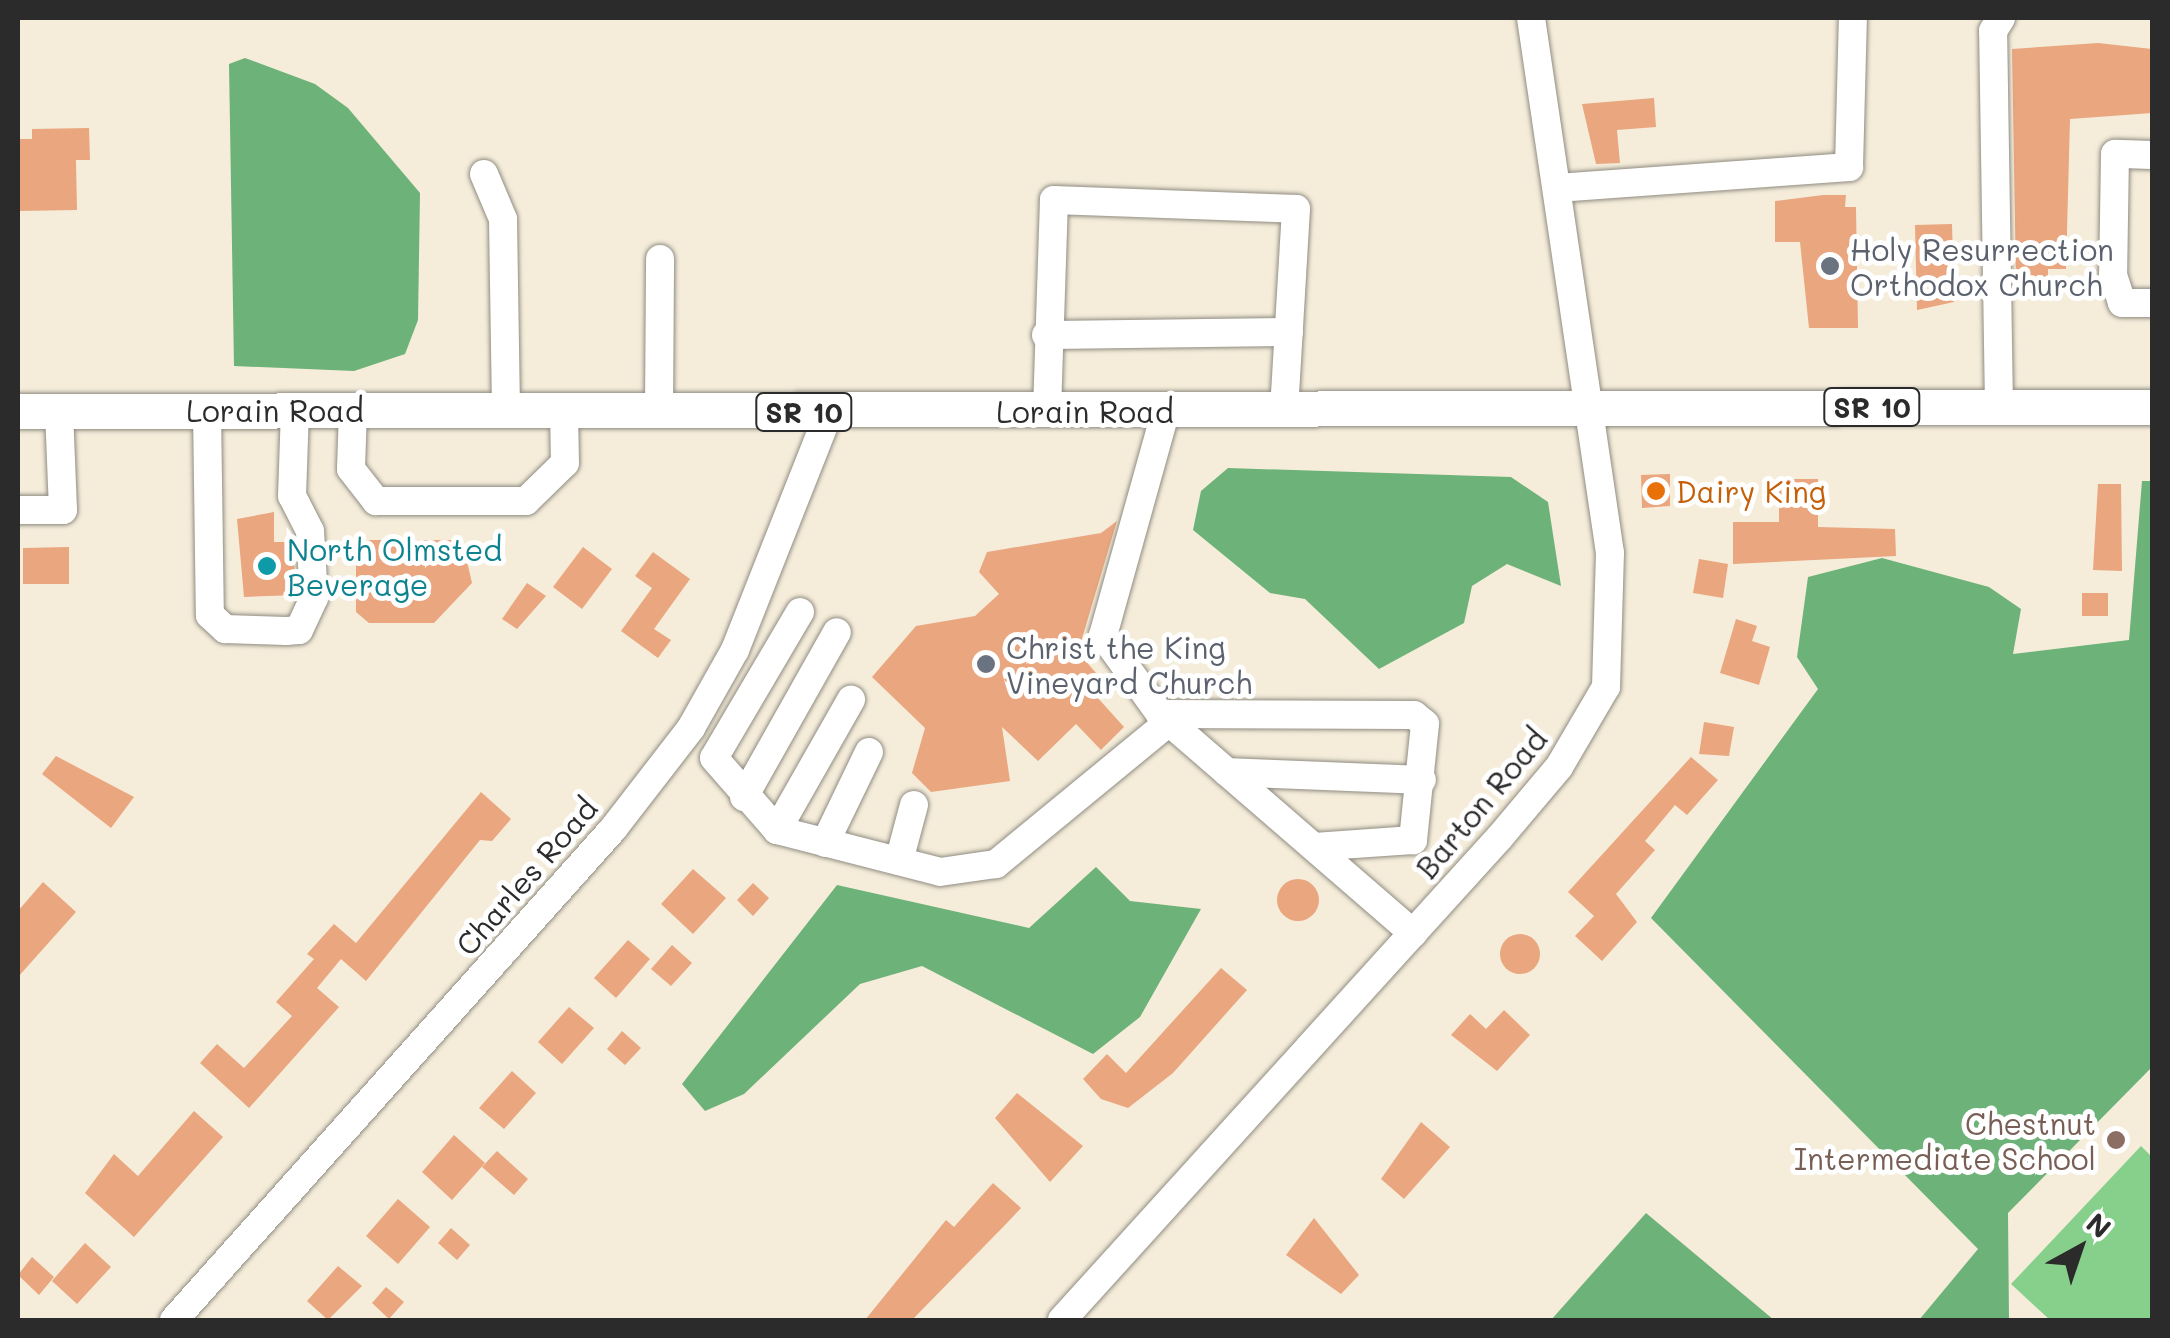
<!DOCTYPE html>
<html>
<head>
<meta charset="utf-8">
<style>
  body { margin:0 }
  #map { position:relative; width:2170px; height:1338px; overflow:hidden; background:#f5edda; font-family:Mali,sans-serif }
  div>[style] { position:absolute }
  .green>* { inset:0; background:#87d08c }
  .forest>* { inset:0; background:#6db278 }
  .building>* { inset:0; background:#e9a67f }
  .round { border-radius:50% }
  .roads { filter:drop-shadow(0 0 2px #908c82) drop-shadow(0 0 2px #908c82) }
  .minor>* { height:28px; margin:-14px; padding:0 14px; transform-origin:14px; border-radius:14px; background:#fff }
  .major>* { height:35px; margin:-17.5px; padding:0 17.5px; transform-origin:17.5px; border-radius:17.5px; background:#fff }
  .dots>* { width:28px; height:28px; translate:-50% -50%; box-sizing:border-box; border:5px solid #fff; border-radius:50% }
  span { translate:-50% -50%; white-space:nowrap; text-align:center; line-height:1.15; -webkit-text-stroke:10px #fff; paint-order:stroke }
  .shield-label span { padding:2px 8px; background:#fff; border:2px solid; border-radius:8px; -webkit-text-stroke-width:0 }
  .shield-label { font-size:28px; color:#2b2b2b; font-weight:700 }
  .worship-label { font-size:30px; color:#5b616d }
  .left { translate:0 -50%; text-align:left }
  .street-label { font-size:30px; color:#2b2b2b }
  .food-label { font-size:30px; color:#c56008 }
  .culture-label { font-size:30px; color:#0d838f }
  .education-label { font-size:30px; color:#785e54 }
  .right { translate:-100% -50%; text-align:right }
  .frame { position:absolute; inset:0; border:20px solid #2b2b2b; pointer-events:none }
  .north { position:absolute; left:2030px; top:1198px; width:100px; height:100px; -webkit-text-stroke:8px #fff; paint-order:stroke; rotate:40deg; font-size:28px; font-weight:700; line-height:40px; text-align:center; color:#2b2b2b }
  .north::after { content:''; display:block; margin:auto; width:35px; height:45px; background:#2b2b2b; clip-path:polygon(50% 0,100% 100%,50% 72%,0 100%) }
</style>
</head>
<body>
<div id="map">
  <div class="green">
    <div style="clip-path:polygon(2141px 1146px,2152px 1157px,2152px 1320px,2050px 1320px,2011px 1284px)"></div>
  </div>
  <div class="forest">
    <div style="clip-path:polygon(245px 58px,315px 84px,348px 108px,420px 193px,418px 320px,405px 354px,354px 371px,234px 366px,229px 64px)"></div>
    <div style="clip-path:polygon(1228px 468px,1511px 477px,1548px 502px,1561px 586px,1507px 564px,1472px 586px,1464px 623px,1379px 669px,1305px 599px,1270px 593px,1193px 530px,1201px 491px)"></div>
    <div style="clip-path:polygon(2142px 481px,2152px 481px,2152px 1067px,2008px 1213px,2009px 1320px,1919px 1320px,1978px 1249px,1651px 918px,1818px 689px,1797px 657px,1808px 577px,1882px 558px,1989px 587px,2021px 609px,2013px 654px,2129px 640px)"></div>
    <div style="clip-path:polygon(1096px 867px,1130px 901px,1201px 909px,1140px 1017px,1093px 1054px,922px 966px,860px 984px,744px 1094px,705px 1111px,682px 1084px,837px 885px,1029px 928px)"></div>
    <div style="clip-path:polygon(1646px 1213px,1774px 1320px,1551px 1320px)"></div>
  </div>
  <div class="building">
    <div style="clip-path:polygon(2098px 43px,2152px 49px,2152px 113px,2070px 119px,2066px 269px,2048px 269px,2048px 281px,2016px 281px,2012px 49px)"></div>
    <div style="clip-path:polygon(1654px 98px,1656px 127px,1617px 130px,1620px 163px,1596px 164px,1582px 104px)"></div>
    <div style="clip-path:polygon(89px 128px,90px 160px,76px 160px,77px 210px,18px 211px,18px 139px,32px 139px,32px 129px)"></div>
    <div style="clip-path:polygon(1823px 195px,1846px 195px,1845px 207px,1856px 207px,1858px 328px,1809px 328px,1800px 242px,1775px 242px,1775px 201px)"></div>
    <div style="clip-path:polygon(1952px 224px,1954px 302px,1917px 310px,1915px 225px)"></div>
    <div style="clip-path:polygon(1670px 474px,1670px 506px,1642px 508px,1641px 475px)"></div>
    <div style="clip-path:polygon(1779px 479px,1818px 479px,1818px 527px,1895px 529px,1896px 556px,1733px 564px,1733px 522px,1779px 522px)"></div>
    <div style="clip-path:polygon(2098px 484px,2121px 484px,2122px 571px,2093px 570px)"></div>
    <div style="clip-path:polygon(274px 512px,274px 542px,293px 542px,296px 595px,244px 597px,237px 519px)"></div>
    <div style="clip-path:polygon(1117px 521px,1078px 652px,1108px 687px,1097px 697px,1124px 727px,1101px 750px,1076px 724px,1038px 761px,1002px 727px,1010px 781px,931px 792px,912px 773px,925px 728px,872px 677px,916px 626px,975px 616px,999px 594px,979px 572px,987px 552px,1101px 533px)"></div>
    <div style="clip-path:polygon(366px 540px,462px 540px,472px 583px,434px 623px,369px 623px,356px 612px,356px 549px)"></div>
    <div style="clip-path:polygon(69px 547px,69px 584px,23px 584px,23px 548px)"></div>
    <div style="clip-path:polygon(583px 547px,612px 569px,582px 609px,553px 587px)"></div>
    <div style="clip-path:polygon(653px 552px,690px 579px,654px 629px,671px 640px,658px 658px,621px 631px,652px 588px,635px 576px)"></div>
    <div style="clip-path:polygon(1699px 559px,1728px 564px,1723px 598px,1693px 593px)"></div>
    <div style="clip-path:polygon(527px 583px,546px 596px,517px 629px,502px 619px)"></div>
    <div style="clip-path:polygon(2082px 593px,2108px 593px,2108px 616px,2082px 616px)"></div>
    <div style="clip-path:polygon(1736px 619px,1757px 626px,1752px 641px,1770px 647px,1759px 685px,1720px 673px)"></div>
    <div style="clip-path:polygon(1704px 722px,1734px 727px,1729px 756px,1699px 754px)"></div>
    <div style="clip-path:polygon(56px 756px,134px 797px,111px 828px,42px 774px)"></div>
    <div style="clip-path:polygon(1691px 757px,1718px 780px,1687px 815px,1675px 805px,1645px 841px,1655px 850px,1616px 894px,1637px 922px,1602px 961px,1575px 936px,1594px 916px,1568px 892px)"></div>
    <div style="clip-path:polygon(481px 792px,511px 819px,492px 841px,480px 840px,366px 981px,341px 959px,317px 988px,339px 1007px,249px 1108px,200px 1063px,217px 1044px,244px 1068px,292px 1016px,276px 1002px,314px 959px,307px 954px,334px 924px,356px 943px)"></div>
    <div style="clip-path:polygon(693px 869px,726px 898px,693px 934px,661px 904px)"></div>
    <div class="round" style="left:1277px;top:879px;width:42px;height:42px"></div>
    <div style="clip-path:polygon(43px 882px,76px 912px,18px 977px,18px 911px)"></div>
    <div style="clip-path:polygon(753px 883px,769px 898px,753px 916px,737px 900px)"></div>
    <div class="round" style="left:1500px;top:934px;width:40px;height:40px"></div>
    <div style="clip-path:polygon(628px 940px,650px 959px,616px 998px,594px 978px)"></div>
    <div style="clip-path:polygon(672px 945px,692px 963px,671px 986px,651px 969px)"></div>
    <div style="clip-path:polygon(1221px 968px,1247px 990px,1173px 1073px,1128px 1108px,1101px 1099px,1083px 1079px,1107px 1054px,1126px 1073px)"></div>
    <div style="clip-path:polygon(569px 1007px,594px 1028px,562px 1064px,538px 1042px)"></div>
    <div style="clip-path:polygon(1504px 1010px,1530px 1035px,1497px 1071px,1451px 1035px,1470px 1014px,1486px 1029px)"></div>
    <div style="clip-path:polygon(622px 1031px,641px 1048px,625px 1065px,607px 1049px)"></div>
    <div style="clip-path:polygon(512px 1071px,536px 1093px,504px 1129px,479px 1108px)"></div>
    <div style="clip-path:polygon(1017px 1093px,1083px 1146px,1050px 1182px,995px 1118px)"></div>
    <div style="clip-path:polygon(194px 1111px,223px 1137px,134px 1237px,85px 1193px,114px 1154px,138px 1176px)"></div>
    <div style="clip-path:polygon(1421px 1122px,1450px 1147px,1404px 1199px,1381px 1179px)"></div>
    <div style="clip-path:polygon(454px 1135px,485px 1163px,452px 1200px,422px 1172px)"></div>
    <div style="clip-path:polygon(497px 1151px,528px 1179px,514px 1195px,482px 1167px)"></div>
    <div style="clip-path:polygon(993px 1183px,1021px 1208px,1005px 1225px,912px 1320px,865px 1320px,946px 1220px,954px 1227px)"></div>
    <div style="clip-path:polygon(398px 1199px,430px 1227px,398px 1264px,366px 1236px)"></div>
    <div style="clip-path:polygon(1314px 1218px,1359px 1275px,1341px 1294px,1286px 1255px)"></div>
    <div style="clip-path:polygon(451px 1228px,470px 1245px,457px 1260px,438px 1243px)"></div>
    <div style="clip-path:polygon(85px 1243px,111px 1267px,77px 1304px,52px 1281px)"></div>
    <div style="clip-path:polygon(32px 1257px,54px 1277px,39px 1295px,18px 1275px)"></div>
    <div style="clip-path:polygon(338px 1266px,362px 1286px,328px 1320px,307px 1301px)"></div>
    <div style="clip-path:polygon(386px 1287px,404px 1302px,389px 1319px,372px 1303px)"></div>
  </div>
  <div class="roads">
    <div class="minor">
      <div style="left:2152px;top:155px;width:37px;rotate:-178deg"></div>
      <div style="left:2115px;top:154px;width:121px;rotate:90.9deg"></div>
      <div style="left:2113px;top:275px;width:29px;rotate:72deg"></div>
      <div style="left:2122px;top:303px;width:30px"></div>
      <div style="left:484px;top:174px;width:49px;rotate:67.1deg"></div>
      <div style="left:503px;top:219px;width:192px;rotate:89.1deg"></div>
      <div style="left:1557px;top:188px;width:293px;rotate:-4.1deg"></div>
      <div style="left:1849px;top:167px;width:149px;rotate:-88.5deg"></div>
      <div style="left:1046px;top:335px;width:243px;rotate:-0.7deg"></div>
      <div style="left:1999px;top:407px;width:376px;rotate:-90.9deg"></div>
      <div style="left:1993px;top:31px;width:15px;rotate:-58deg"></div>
      <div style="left:207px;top:410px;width:205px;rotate:89.2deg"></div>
      <div style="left:210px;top:615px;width:21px;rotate:43deg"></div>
      <div style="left:225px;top:629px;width:61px;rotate:1.9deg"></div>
      <div style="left:286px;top:631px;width:13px;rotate:-4deg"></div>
      <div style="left:299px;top:630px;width:35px;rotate:-65deg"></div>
      <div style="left:314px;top:598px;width:67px;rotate:-93.4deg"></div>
      <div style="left:310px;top:531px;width:39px;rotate:-117deg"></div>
      <div style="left:292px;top:496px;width:85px;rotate:-88deg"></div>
      <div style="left:1166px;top:410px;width:234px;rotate:105.6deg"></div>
      <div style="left:1103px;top:635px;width:97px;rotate:54.2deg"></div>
      <div style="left:1160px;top:714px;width:335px;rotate:40.9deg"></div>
      <div style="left:353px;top:411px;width:58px;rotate:92deg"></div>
      <div style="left:351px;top:469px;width:41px;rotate:52deg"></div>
      <div style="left:376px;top:501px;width:150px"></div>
      <div style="left:526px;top:501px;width:54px;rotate:-44.3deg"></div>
      <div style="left:565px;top:463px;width:51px;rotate:-91.1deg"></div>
      <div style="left:659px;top:411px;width:152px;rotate:-89.6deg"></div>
      <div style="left:1047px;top:411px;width:211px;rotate:-88.1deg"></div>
      <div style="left:1054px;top:200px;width:242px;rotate:2.1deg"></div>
      <div style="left:1296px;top:209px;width:200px;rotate:93.4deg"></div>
      <div style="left:18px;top:510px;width:45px"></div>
      <div style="left:63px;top:510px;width:99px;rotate:-92.3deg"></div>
      <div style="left:800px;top:612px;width:169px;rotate:120.5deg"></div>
      <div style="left:714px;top:758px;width:96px;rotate:48.8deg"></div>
      <div style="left:777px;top:830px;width:168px;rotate:14.4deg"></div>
      <div style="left:940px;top:872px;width:57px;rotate:-8.1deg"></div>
      <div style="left:996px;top:864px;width:224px;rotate:-39.4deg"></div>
      <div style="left:1160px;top:714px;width:254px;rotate:0.2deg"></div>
      <div style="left:1414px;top:715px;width:14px;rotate:39deg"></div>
      <div style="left:1425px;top:724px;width:117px;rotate:95.9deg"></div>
      <div style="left:1413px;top:840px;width:99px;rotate:176deg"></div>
      <div style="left:1227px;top:772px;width:195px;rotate:2.3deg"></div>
      <div style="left:744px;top:797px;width:189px;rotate:-60.6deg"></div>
      <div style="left:777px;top:830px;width:150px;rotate:-60.4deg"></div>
      <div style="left:825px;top:843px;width:101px;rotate:-64.2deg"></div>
      <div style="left:899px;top:861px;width:58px;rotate:-75deg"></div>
      <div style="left:174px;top:1320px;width:659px;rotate:-48.2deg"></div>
      <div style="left:613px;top:829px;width:128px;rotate:-52.3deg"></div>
      <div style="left:691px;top:728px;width:90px;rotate:-60.6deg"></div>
      <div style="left:735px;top:650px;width:256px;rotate:-68.4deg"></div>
      <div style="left:1062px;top:1320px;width:652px;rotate:-47.8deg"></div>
      <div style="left:1500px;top:837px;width:92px;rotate:-49.9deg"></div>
      <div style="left:1559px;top:767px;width:93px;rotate:-59.6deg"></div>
      <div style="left:1606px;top:687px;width:134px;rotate:-88.3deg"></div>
      <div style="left:1610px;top:553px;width:541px;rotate:-98.4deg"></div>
    </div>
    <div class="major">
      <div style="left:18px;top:411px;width:2134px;rotate:-0.11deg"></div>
    </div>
  </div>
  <div class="dots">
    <div style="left:1830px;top:266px;background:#6b7280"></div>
    <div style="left:1656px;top:491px;background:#e8710a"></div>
    <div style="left:267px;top:566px;background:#0f9aa8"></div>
    <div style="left:986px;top:664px;background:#6b7280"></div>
    <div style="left:2116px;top:1140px;background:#8d6e63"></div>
  </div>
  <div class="shield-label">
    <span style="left:1872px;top:407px">SR 10</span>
    <span style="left:804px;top:412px">SR 10</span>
  </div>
  <div class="worship-label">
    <span class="left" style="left:1850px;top:266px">Holy Resurrection<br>Orthodox Church</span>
    <span class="left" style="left:1006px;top:664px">Christ the King<br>Vineyard Church</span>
  </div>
  <div class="street-label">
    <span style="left:275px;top:410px">Lorain Road</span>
    <span style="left:1085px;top:411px">Lorain Road</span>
    <span style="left:1481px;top:803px;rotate:-50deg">Barton Road</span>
    <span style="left:526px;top:876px;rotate:-49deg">Charles Road</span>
  </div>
  <div class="food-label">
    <span class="left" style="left:1676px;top:491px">Dairy King</span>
  </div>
  <div class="culture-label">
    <span class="left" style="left:287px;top:566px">North Olmsted<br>Beverage</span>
  </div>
  <div class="education-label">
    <span class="right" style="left:2096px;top:1140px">Chestnut<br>Intermediate School</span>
  </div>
  <div class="frame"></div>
  <div class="north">N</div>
</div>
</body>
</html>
